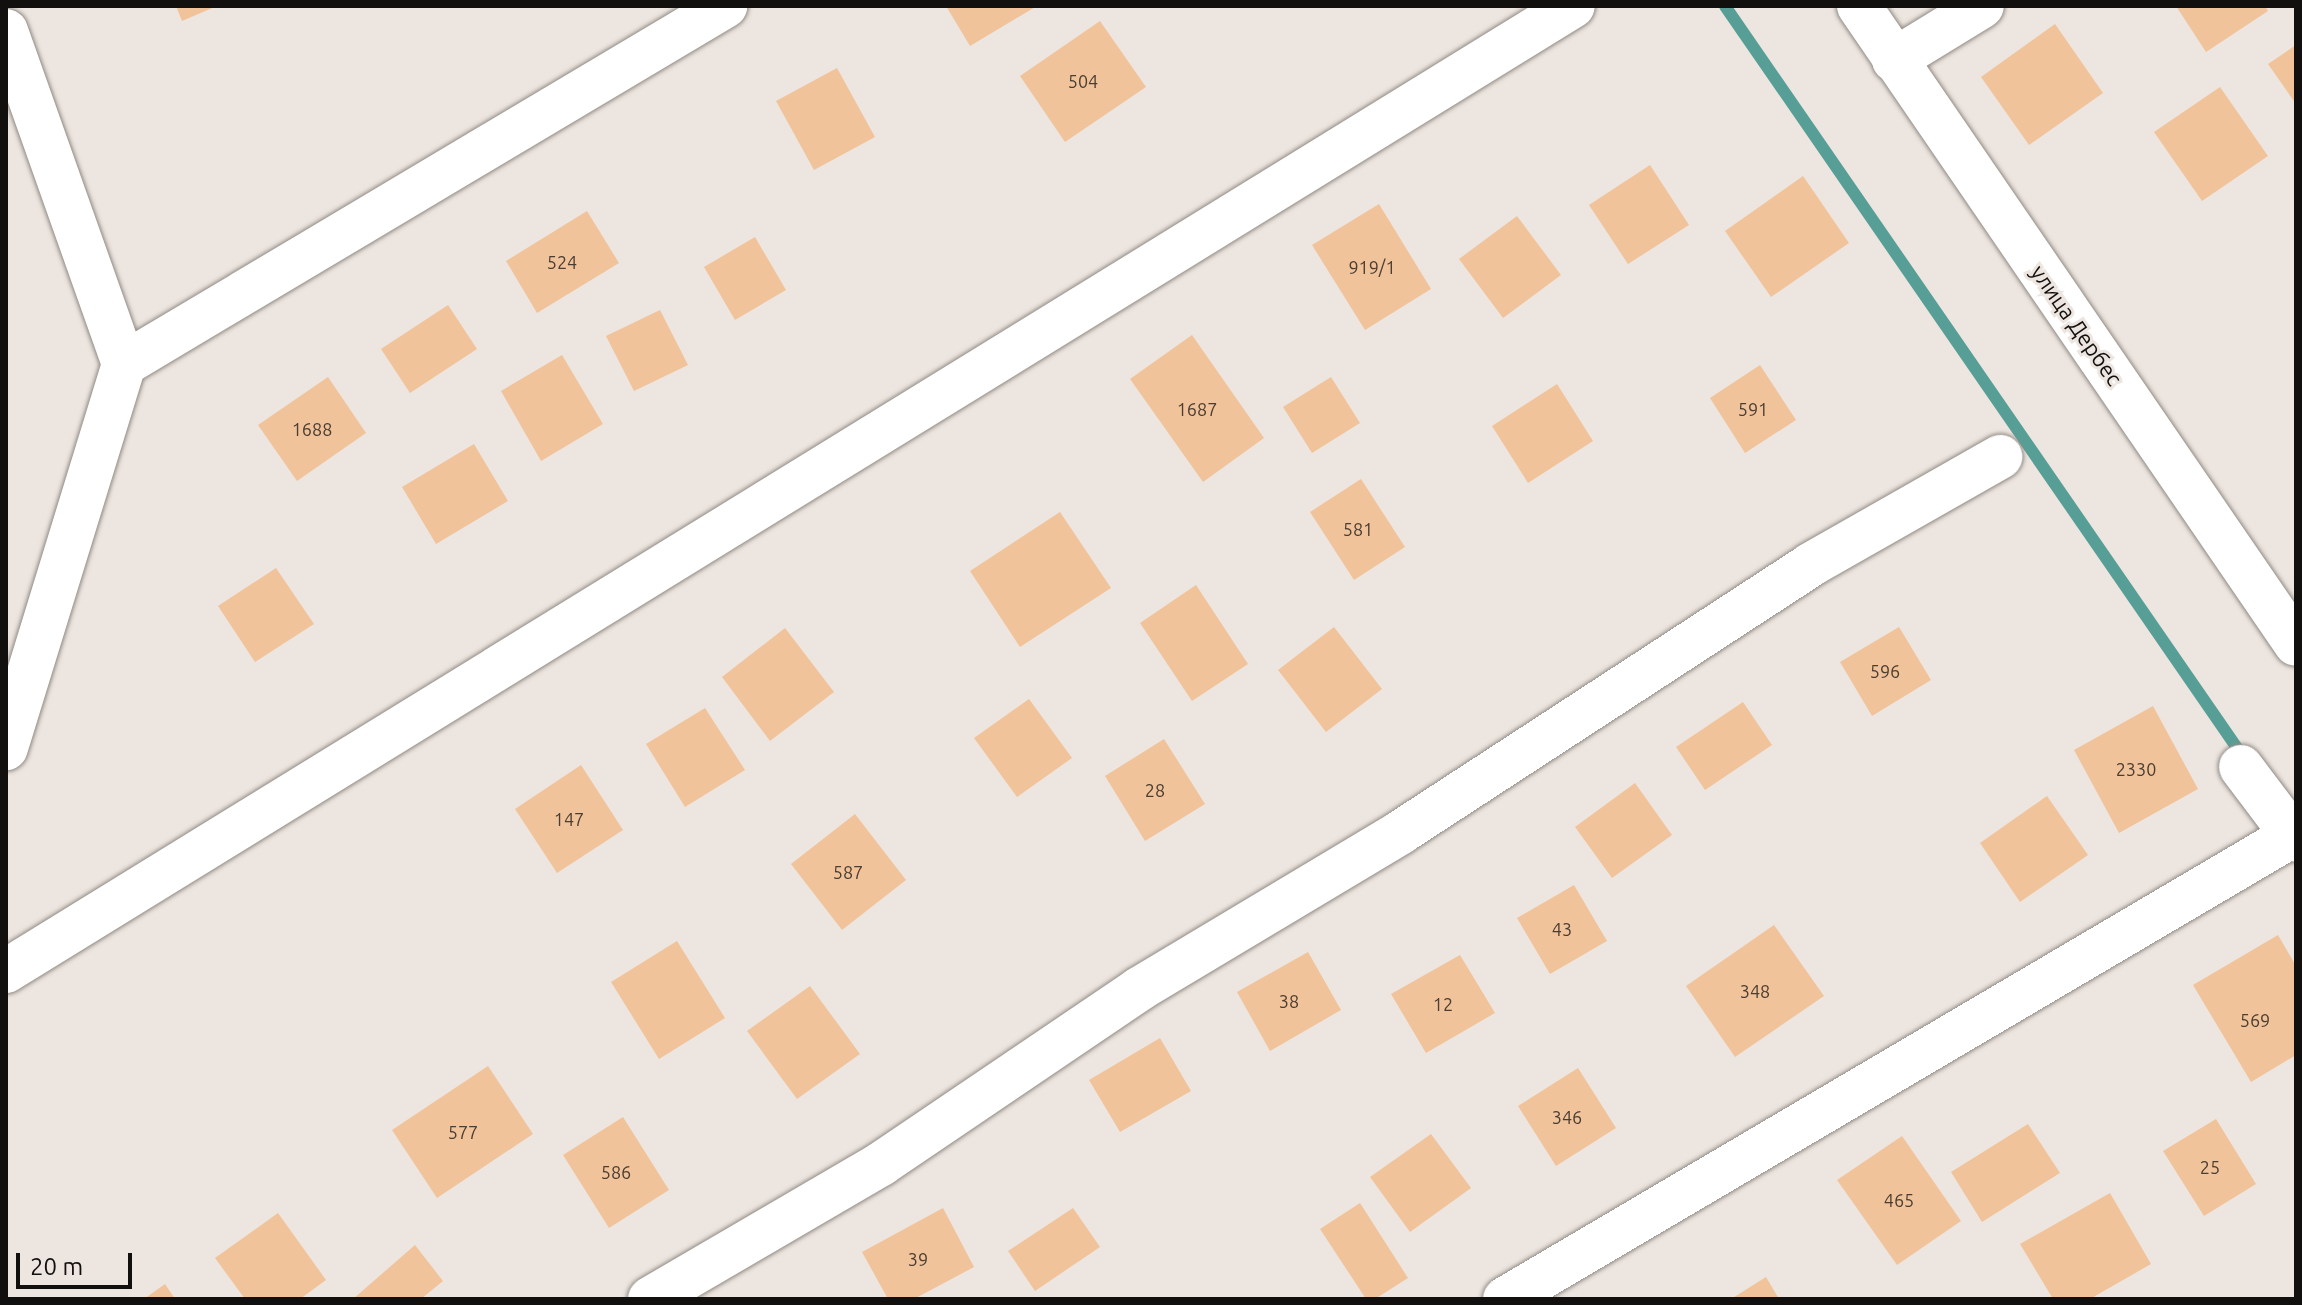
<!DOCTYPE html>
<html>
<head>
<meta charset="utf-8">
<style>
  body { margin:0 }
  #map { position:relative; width:2302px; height:1305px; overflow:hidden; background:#ede5df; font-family:Ubuntu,sans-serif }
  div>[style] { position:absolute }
  .stream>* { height:12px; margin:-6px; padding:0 6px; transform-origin:6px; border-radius:6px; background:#579f96 }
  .building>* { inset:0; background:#f1c39b }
  .roads { filter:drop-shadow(0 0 2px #908a84) drop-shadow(0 0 2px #908a84) }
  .minor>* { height:44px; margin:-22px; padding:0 22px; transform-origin:22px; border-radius:22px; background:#fff }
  span { translate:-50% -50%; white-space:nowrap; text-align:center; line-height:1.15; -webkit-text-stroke:6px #ede5df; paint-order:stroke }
  .number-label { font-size:18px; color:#4a3d31 }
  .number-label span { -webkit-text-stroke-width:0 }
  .street-label { font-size:22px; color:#12100e }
  .frame { position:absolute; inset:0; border:8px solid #12100e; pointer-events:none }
  .scale { position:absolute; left:16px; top:1253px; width:116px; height:36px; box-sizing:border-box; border:4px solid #12100e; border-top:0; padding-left:10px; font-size:24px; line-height:28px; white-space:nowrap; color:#12100e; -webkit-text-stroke:6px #ede5df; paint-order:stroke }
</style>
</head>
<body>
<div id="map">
  <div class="stream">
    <div style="left:1725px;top:6px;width:914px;rotate:55.39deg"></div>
  </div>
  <div class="building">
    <div style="clip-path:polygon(176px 6px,217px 6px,182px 21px)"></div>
    <div style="clip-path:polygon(946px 6px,1037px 6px,970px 46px)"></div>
    <div style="clip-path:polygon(2176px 6px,2265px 6px,2268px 11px,2206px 52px)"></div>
    <div style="clip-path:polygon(1100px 21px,1146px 87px,1065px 142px,1020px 76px)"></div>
    <div style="clip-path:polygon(2055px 24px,2103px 93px,2029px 145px,1981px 77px)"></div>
    <div style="clip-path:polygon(2296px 45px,2296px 104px,2268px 64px)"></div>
    <div style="clip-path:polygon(837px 68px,875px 137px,814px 170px,776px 101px)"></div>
    <div style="clip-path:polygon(2220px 87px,2268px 156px,2202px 201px,2154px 132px)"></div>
    <div style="clip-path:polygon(1650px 165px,1689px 225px,1628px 264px,1589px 205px)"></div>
    <div style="clip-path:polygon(1803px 176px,1849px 243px,1771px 297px,1725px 231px)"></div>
    <div style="clip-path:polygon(1379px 204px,1431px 289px,1365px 330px,1312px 245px)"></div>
    <div style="clip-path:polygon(587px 211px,619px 263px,537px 313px,506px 261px)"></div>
    <div style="clip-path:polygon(1517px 216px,1561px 275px,1503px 318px,1459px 259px)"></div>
    <div style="clip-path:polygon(755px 237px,786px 290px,735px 320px,704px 267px)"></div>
    <div style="clip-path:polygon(448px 305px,477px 349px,410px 393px,381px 349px)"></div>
    <div style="clip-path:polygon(660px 310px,688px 365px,634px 391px,606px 336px)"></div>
    <div style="clip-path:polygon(1192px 335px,1264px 438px,1203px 482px,1130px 379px)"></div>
    <div style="clip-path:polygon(562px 355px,603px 424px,541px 461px,501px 391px)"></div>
    <div style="clip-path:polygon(1760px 365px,1796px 420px,1745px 453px,1710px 398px)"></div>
    <div style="clip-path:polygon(328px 377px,366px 433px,297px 481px,258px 425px)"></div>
    <div style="clip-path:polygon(1331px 377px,1360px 423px,1312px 453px,1283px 407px)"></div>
    <div style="clip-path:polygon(1557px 384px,1593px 441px,1528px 483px,1492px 426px)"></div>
    <div style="clip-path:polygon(474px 444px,508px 501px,436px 544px,402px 487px)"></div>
    <div style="clip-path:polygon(1361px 479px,1405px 547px,1354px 580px,1310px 512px)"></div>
    <div style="clip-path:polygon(1060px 512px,1111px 588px,1020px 647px,970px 571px)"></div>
    <div style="clip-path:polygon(276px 568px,314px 624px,255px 662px,218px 606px)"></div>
    <div style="clip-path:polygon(1196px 585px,1248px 664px,1192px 701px,1140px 623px)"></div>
    <div style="clip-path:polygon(1334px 627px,1382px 689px,1326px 732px,1278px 670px)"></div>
    <div style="clip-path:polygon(1899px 627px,1931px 680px,1872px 716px,1840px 662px)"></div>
    <div style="clip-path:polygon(785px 628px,834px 692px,770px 741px,722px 677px)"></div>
    <div style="clip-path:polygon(1029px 699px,1072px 758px,1017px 797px,974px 738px)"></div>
    <div style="clip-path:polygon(1743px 702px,1772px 745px,1705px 790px,1676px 747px)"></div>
    <div style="clip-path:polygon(2153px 706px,2198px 789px,2119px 833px,2074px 750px)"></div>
    <div style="clip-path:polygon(705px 708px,745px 770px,685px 807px,646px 744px)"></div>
    <div style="clip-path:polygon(1164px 739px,1205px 804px,1145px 841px,1105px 776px)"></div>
    <div style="clip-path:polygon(581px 765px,623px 830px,557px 873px,515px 809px)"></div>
    <div style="clip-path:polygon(1635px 783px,1672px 835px,1612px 878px,1575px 827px)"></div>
    <div style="clip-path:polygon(2047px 796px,2088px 855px,2020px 902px,1980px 843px)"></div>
    <div style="clip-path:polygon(855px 814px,906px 880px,842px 930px,791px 864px)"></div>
    <div style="clip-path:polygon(1574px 885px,1607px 941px,1550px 974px,1517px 918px)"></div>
    <div style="clip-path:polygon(1774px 925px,1824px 996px,1735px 1057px,1686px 986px)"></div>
    <div style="clip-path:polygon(2278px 935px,2296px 966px,2296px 1055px,2251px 1082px,2193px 985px)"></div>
    <div style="clip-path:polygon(677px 941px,725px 1018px,659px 1059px,611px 982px)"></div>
    <div style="clip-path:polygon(1308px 952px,1341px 1010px,1270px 1051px,1237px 992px)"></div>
    <div style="clip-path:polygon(1460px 955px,1495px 1013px,1426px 1053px,1391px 994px)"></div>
    <div style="clip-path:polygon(810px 986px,860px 1054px,797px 1099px,747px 1031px)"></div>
    <div style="clip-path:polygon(1160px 1038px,1191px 1091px,1120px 1132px,1089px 1080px)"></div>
    <div style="clip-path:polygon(488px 1066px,533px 1134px,437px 1198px,392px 1130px)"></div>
    <div style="clip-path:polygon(1578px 1068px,1616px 1128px,1556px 1166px,1518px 1106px)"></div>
    <div style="clip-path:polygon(623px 1117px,669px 1190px,609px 1228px,563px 1155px)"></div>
    <div style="clip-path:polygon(2216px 1119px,2256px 1184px,2204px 1216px,2163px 1151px)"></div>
    <div style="clip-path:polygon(2028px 1124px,2060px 1173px,1982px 1222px,1951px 1172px)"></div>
    <div style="clip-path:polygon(1431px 1134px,1471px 1188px,1410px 1232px,1370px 1177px)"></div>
    <div style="clip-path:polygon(1902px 1136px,1961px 1221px,1897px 1265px,1837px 1180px)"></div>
    <div style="clip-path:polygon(2110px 1193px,2151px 1264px,2090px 1299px,2053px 1299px,2020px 1244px)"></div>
    <div style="clip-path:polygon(1360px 1203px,1408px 1278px,1375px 1299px,1366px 1299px,1320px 1229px)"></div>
    <div style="clip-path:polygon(943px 1208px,974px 1267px,914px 1299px,888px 1299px,862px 1252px)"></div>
    <div style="clip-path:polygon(1073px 1208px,1100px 1247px,1035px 1291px,1008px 1251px)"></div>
    <div style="clip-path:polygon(278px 1213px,326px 1280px,300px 1299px,245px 1299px,215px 1258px)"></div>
    <div style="clip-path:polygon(415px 1245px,443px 1281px,421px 1299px,353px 1299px)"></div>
    <div style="clip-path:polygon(1766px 1277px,1779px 1299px,1731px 1299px)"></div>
    <div style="clip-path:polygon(165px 1284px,175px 1299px,144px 1299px)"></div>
  </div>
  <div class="roads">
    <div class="minor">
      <div style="left:1859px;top:6px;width:773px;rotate:55.59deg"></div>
      <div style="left:6px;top:31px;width:353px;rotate:70.5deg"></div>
      <div style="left:124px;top:364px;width:402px;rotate:107.1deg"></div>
      <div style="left:1894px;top:60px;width:103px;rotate:-31.5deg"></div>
      <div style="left:124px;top:364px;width:700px;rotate:-30.78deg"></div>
      <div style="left:2241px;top:767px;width:91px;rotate:53deg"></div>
      <div style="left:6px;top:971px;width:1840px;rotate:-31.63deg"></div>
      <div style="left:650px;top:1299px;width:268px;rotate:-30.3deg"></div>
      <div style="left:881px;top:1164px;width:312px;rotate:-34.1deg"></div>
      <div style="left:1139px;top:989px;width:305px;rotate:-30.9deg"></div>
      <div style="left:1401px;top:832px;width:488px;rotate:-33.1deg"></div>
      <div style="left:1810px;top:565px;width:219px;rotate:-29.6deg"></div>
      <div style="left:1505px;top:1299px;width:914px;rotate:-30.49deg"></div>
    </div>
  </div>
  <div class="number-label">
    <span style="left:1083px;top:81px">504</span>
    <span style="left:562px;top:262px">524</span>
    <span style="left:1372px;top:267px">919/1</span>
    <span style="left:1197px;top:409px">1687</span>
    <span style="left:1753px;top:409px">591</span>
    <span style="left:312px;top:429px">1688</span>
    <span style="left:1358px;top:529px">581</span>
    <span style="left:1885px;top:671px">596</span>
    <span style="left:2136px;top:769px">2330</span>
    <span style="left:1155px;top:790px">28</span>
    <span style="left:569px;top:819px">147</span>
    <span style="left:848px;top:872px">587</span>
    <span style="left:1562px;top:929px">43</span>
    <span style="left:1755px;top:991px">348</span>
    <span style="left:1289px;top:1001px">38</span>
    <span style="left:1443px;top:1004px">12</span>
    <span style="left:2255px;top:1020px">569</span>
    <span style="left:1567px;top:1117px">346</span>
    <span style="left:463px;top:1132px">577</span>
    <span style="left:2210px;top:1167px">25</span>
    <span style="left:616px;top:1172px">586</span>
    <span style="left:1899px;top:1200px">465</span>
    <span style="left:918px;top:1259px">39</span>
  </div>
  <div class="street-label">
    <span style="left:2077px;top:325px;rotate:55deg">улица Дербес</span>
  </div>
  <div class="frame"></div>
  <div class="scale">20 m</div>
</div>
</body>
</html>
